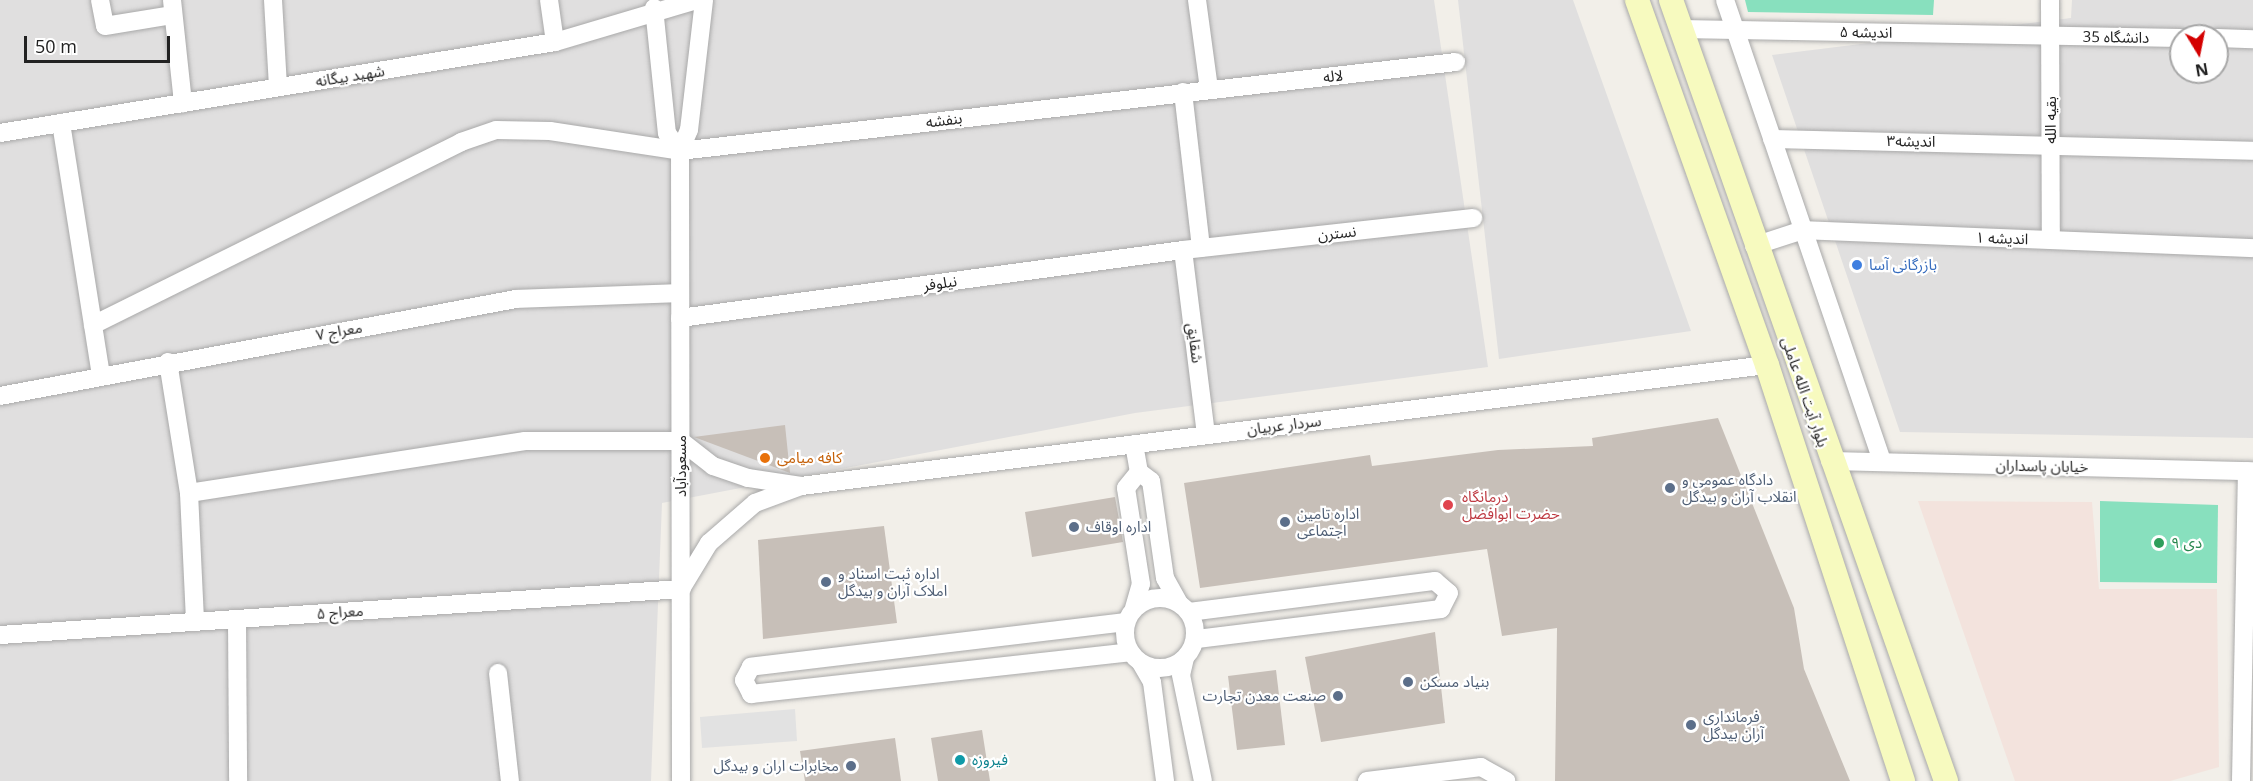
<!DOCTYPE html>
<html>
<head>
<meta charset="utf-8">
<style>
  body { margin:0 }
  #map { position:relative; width:2253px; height:781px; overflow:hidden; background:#f2efe9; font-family:"Open Sans","Noto Sans Arabic",sans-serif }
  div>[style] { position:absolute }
  .residential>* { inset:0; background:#e0dfdf }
  .military>* { inset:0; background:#f3e3dd }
  .pitch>* { inset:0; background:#88e0be }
  .parking>* { inset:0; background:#e2e2e2 }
  .building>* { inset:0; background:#c7bfb8 }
  .roads { filter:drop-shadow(0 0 2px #a9a9a9) drop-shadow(0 0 2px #a9a9a9) }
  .street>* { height:18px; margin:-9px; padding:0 9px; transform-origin:9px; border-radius:9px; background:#fff }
  .street>.ring { margin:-9px; padding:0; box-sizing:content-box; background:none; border:18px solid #fff; border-radius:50% }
  .secondary>* { height:24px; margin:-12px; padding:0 12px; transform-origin:12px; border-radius:12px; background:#f7fabf }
  .dots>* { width:16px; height:16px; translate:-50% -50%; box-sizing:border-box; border:3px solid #fff; border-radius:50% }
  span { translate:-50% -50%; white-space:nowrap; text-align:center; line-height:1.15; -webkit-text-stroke:4.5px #fff; paint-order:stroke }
  .street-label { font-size:15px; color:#222 }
  .shop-label { font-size:15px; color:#366cbe }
  .left { translate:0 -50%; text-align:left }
  .food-label { font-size:15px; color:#c56008 }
  .service-label { font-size:15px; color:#4e5e75 }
  .right { translate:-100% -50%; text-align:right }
  .health-label { font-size:15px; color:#be3a42 }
  .leisure-label { font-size:15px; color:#27864d }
  .culture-label { font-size:15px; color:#0d838f }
  .north { position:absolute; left:2169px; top:24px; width:60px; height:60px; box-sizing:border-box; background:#fff; border:2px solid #a7a7a7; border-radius:50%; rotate:170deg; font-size:16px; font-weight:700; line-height:24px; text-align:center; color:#222 }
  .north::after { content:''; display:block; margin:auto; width:21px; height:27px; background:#d40000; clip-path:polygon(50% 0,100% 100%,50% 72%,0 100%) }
  .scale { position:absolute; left:24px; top:36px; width:146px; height:27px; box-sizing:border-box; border:3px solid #222; border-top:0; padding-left:8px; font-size:18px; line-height:21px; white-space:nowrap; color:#222; -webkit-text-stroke:4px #fff; paint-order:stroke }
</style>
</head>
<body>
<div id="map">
  <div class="residential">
    <div style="clip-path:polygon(0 0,1434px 0,1488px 367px,1135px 413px,662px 503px,651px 781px,0 781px)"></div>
    <div style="clip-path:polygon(1458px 0,1573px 0,1691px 331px,1499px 359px)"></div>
    <div style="clip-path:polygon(evenodd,2072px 0,2253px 0,2253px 438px,1900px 432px,1772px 55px,2071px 18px,2072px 0,2181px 36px,2217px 36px,2217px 72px,2181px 72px,2181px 36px)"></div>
  </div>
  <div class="military">
    <div style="clip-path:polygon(1918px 501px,2092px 502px,2099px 589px,2217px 589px,2219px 767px,2170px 781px,2015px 781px)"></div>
  </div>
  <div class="pitch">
    <div style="clip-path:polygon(1745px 0,1934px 0,1933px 15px,1748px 12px)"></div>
    <div style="clip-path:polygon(2100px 501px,2218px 505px,2217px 583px,2100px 582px)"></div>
  </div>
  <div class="parking">
    <div style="clip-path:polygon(795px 709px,797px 741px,702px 748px,700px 717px)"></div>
  </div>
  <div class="building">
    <div style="clip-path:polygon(1718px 418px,1794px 608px,1804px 669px,1850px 781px,1555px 781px,1557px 628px,1502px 636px,1487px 549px,1200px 588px,1184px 483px,1370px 455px,1372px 466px,1498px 450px,1593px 446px,1592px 438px)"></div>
    <div style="clip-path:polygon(785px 425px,790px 473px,694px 437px)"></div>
    <div style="clip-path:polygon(1115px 497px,1123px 542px,1032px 557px,1025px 512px)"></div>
    <div style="clip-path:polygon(884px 526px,897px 623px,763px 639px,758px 540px)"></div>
    <div style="clip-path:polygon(1435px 632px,1445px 723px,1321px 742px,1305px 657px)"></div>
    <div style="clip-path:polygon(1276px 670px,1285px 745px,1237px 750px,1228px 676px)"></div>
    <div style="clip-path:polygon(982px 730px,990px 781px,938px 781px,931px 738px)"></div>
    <div style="clip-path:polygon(895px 738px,901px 781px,805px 781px,800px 751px)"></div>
  </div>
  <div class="roads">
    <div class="street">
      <div style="left:100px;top:0;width:26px;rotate:79deg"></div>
      <div style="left:105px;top:26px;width:69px;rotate:-9.2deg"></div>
      <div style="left:172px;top:0;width:104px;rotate:83.9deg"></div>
      <div style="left:273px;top:0;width:87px;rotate:86.7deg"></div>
      <div style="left:549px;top:0;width:42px;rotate:81.9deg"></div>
      <div style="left:1197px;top:0;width:90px;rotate:82.3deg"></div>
      <div style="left:1725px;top:0;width:488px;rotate:71.2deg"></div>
      <div style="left:2050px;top:0;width:240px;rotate:89.8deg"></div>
      <div style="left:654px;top:8px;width:126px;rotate:84.1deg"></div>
      <div style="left:667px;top:133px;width:22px;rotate:54deg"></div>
      <div style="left:1681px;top:29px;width:500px;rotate:1.03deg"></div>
      <div style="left:2217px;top:38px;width:36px;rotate:2deg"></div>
      <div style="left:1183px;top:92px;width:157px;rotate:83.4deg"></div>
      <div style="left:61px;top:123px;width:256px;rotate:81deg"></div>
      <div style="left:0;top:133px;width:562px;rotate:-9.31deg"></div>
      <div style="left:555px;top:42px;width:148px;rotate:-16.5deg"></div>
      <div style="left:1772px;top:139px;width:481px;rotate:1.4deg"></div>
      <div style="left:1754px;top:246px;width:52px;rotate:-18.1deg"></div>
      <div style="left:1803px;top:230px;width:450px;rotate:2.3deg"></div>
      <div style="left:1183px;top:250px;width:186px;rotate:82.9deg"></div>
      <div style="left:680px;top:318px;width:508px;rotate:-7.7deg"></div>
      <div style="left:1183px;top:250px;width:292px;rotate:-6.3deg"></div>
      <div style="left:93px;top:325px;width:411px;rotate:-26.4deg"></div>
      <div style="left:461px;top:142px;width:37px;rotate:-19deg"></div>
      <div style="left:496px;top:130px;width:54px;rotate:1.1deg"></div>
      <div style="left:550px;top:131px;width:132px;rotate:8.7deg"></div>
      <div style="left:680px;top:151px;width:781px;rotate:-6.54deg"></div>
      <div style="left:168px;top:362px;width:133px;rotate:80.9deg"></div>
      <div style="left:189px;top:493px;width:129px;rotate:87.3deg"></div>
      <div style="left:0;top:396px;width:525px;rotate:-10.65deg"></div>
      <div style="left:516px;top:299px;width:164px;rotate:-2.1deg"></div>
      <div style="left:1134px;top:444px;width:28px;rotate:80deg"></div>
      <div style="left:1139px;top:472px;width:15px;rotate:37deg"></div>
      <div style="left:1151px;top:481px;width:98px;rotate:81.8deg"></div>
      <div style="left:1165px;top:578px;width:29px;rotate:61deg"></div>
      <div style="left:1830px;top:461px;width:423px;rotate:1.4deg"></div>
      <div style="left:801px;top:486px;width:974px;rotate:-7.14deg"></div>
      <div class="ring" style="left:1125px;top:598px;width:52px;height:52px"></div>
      <div style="left:1134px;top:608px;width:25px;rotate:-74deg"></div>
      <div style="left:1141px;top:584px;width:97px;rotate:-98.9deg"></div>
      <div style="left:1126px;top:488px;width:21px;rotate:-51deg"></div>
      <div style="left:1189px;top:612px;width:248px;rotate:-7.2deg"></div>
      <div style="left:1435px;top:581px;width:18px;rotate:41deg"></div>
      <div style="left:1449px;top:593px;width:18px;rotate:117deg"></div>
      <div style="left:1441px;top:609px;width:248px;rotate:173deg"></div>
      <div style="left:237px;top:619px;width:162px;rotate:89.6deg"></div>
      <div style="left:1126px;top:622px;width:378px;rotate:173.2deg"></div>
      <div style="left:751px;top:667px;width:15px;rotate:118deg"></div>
      <div style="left:744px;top:680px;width:16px;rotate:63deg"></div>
      <div style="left:751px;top:694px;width:381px;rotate:-6.3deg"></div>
      <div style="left:0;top:635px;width:683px;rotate:-3.86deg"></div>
      <div style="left:681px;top:589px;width:54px;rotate:-58.7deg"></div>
      <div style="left:709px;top:543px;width:61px;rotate:-41deg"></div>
      <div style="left:755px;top:503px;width:49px;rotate:-20.3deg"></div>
      <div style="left:801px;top:486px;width:54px;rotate:-171.4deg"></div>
      <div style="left:748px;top:478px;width:37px;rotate:-161deg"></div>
      <div style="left:713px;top:466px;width:41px;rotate:-142deg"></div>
      <div style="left:681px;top:441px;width:156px;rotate:180deg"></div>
      <div style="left:525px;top:441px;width:340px;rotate:171.2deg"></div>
      <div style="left:1185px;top:658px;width:17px;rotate:103deg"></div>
      <div style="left:1181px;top:675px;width:108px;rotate:78.3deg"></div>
      <div style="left:1141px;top:663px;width:22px;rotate:60deg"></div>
      <div style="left:1152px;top:682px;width:100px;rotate:82.5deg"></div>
      <div style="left:498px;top:673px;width:109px;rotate:83.7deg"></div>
      <div style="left:681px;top:781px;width:630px;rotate:-90.09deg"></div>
      <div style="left:680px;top:151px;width:23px;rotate:-67deg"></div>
      <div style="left:689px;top:130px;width:131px;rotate:-83.4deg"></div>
      <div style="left:1367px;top:781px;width:115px;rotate:-7deg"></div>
      <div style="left:1481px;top:767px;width:29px;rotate:29deg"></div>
      <div style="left:2241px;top:781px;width:310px;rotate:-88.9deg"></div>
    </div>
    <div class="secondary">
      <div style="left:1637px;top:0;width:387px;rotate:70.4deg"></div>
      <div style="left:1767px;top:365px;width:438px;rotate:71.9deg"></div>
      <div style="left:1671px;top:0;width:828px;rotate:70.6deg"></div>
    </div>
  </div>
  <div class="dots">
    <div style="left:1857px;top:265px;background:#3f7fe0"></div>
    <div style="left:765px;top:458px;background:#e8710a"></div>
    <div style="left:1670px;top:488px;background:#5c6f8a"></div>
    <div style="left:1448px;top:505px;background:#e0444e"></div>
    <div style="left:1285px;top:522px;background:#5c6f8a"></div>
    <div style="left:1074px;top:527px;background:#5c6f8a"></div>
    <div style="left:2159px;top:543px;background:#2e9e5b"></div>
    <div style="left:826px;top:582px;background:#5c6f8a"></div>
    <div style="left:1408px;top:682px;background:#5c6f8a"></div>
    <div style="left:1338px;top:696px;background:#5c6f8a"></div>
    <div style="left:1691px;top:725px;background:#5c6f8a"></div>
    <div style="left:960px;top:760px;background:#0f9aa8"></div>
    <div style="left:851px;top:766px;background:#5c6f8a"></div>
  </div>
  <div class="street-label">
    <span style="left:1866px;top:32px;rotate:1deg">اندیشه ۵</span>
    <span style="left:2116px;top:37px;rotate:1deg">دانشگاه 35</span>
    <span style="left:350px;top:76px;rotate:-9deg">شهید بیگانه</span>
    <span style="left:1333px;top:76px;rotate:-6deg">لاله</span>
    <span style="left:944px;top:120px;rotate:-7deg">بنفشه</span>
    <span style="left:2051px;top:120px;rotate:-90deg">بقیه الله</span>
    <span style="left:1911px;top:141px;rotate:1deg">اندیشه۳</span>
    <span style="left:1337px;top:233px;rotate:-6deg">نسترن</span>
    <span style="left:2002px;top:238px;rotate:2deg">اندیشه ۱</span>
    <span style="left:940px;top:283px;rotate:-8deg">نیلوفر</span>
    <span style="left:339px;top:331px;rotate:-10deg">معراج ۷</span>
    <span style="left:1195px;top:343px;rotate:83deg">شقایق</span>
    <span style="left:1805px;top:392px;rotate:71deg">بلوار آیت‌ الله عاملی</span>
    <span style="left:1284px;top:425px;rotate:-7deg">سردار عربیان</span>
    <span style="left:681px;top:466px;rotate:-90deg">مسعودآباد</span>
    <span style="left:2042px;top:466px;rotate:1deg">خیابان پاسداران</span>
    <span style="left:340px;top:612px;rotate:-4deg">معراج ۵</span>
  </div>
  <div class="shop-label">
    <span class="left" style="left:1869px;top:265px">بازرگانی آسا</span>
  </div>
  <div class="food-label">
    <span class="left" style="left:777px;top:458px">کافه میامی</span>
  </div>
  <div class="service-label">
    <span class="left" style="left:1682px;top:488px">دادگاه عمومی و<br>انقلاب آران و بیدگل</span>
    <span class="left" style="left:1297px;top:522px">اداره تامین<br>اجتماعی</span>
    <span class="left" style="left:1086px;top:527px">اداره اوقاف</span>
    <span class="left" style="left:838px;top:582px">اداره ثبت اسناد و<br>املاک آران و بیدگل</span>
    <span class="left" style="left:1420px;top:682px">بنیاد مسکن</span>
    <span class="right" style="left:1326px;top:696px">صنعت معدن تجارت</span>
    <span class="left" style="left:1703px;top:725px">فرمانداری<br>آران بیدگل</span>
    <span class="right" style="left:839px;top:766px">مخابرات اران و بیدگل</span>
  </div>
  <div class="health-label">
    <span class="left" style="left:1462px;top:505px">درمانگاه<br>حضرت ابوافضل</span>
  </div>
  <div class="leisure-label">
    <span class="left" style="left:2171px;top:543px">۹ دی</span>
  </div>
  <div class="culture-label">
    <span class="left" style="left:972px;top:760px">فیروزه</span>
  </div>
  <div class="north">N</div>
  <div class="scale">50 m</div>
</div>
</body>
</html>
